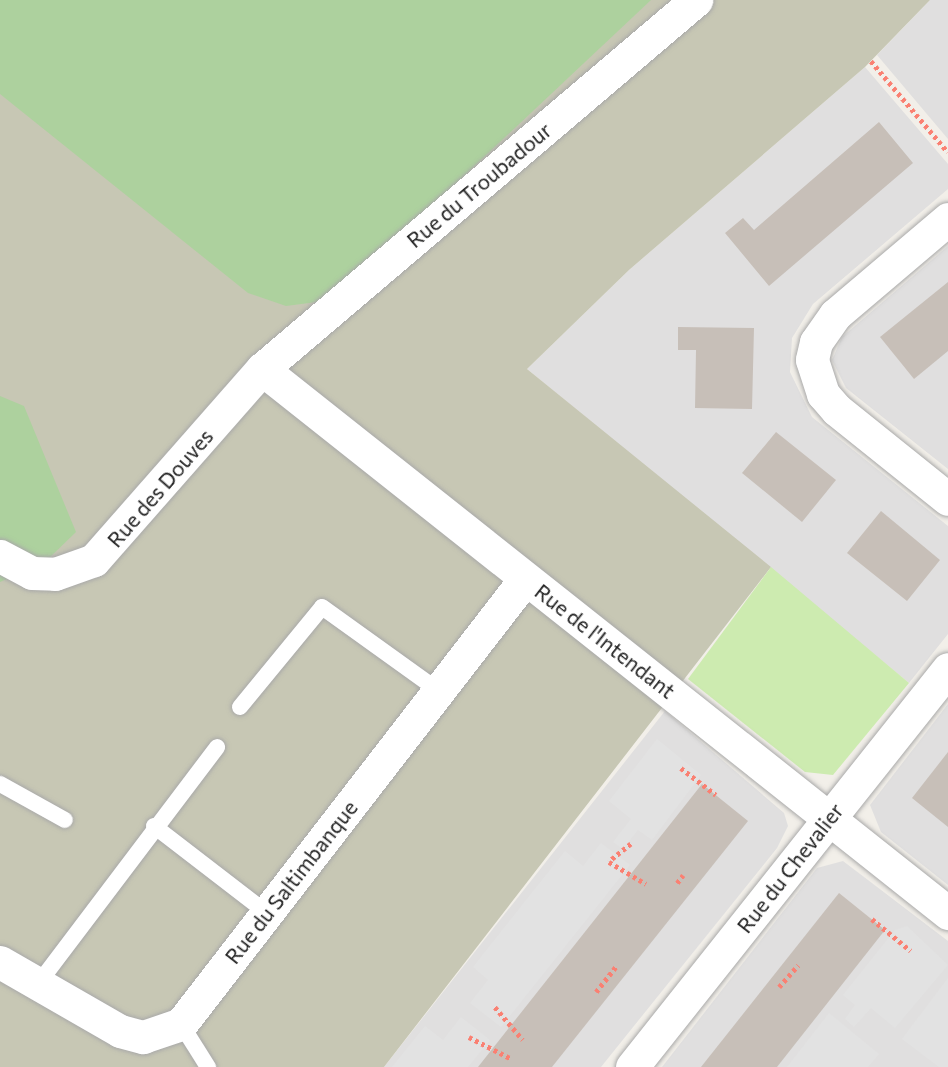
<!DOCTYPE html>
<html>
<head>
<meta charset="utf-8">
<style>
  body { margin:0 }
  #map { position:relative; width:948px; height:1067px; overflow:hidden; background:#f2efe9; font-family:Commissioner,sans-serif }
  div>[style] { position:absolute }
  .residential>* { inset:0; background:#e0dfdf }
  .construction>* { inset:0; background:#c7c7b4 }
  .grass>* { inset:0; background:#cdebb0 }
  .forest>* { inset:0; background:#add19e }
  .parking>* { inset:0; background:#e2e2e2 }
  .building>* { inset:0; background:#c7bfb8 }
  .path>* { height:4.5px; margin-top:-2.25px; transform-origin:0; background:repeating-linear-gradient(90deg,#fa8072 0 3.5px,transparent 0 7px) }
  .roads { filter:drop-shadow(0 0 2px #a9a9a9) drop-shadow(0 0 2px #a9a9a9) }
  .lane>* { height:16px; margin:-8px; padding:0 8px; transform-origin:8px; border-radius:8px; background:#fff }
  .street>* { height:33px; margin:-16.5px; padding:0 16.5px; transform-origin:16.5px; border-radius:16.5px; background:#fff }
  span { translate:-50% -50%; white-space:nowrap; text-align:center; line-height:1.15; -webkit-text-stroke:7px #fff; paint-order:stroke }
  .street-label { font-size:21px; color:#222 }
</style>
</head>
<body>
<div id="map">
  <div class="residential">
    <div style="clip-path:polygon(930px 0,948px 0,948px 139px,877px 55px)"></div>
    <div style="clip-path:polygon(865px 67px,948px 164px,948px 189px,813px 304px,792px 338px,790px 372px,812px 417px,948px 526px,948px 634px,909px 683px,527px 369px,629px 270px)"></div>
    <div style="clip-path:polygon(948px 246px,948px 469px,846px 388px,832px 360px,842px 337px)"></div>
    <div style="clip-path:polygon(948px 704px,948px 885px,881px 832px,870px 805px)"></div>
    <div style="clip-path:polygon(665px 711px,784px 813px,788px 826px,777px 848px,601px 1067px,384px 1067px)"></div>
    <div style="clip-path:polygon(843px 861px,948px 941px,948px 1067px,662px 1067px,817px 868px)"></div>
  </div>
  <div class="construction">
    <div style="clip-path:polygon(0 0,930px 0,865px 67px,629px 270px,527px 369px,771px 567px,384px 1067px,0 1067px)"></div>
  </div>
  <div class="grass">
    <div style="clip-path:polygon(771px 567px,909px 683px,833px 775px,805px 772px,688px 679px)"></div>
  </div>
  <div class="forest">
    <div style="clip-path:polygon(0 0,651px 0,332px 300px,286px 306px,248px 293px,0 94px)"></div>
    <div style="clip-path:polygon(0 396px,24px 406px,76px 532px,43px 564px,0 582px)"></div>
  </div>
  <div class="parking">
    <div style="clip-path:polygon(657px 739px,701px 775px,652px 840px,638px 830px,623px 849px,613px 842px,631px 819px,609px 801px)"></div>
    <div style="clip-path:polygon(601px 843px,630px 865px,501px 1027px,470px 1003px,488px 980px,473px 967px,565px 851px,583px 866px)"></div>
    <div style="clip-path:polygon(907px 926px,948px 965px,895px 1028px,871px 1008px,854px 1027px,845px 1019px,855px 1005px,843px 995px,895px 930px)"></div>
    <div style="clip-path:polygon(948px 978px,948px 1067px,939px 1067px,902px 1039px)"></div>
    <div style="clip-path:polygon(829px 1013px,879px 1054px,868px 1067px,787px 1067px)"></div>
    <div style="clip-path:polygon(461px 1017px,490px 1040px,468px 1067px,392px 1067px,425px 1026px,443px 1040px)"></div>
  </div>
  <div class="building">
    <div style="clip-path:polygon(879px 122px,913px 163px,769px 286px,725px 233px,743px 218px,754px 230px)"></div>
    <div style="clip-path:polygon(948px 282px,948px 351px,914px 379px,880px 337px)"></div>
    <div style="clip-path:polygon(678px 327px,754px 328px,752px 409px,695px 408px,696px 350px,678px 350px)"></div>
    <div style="clip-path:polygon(776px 432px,836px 480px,802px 522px,742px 473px)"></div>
    <div style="clip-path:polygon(881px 511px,940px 560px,907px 601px,847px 553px)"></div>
    <div style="clip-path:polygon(948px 752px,948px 827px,912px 798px)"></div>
    <div style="clip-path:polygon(702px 784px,748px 821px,552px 1067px,478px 1067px)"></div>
    <div style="clip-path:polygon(839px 893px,885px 930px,777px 1067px,701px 1067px)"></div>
  </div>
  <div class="path">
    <div style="left:871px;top:61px;width:119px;rotate:49.8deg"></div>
    <div style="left:681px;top:768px;width:44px;rotate:37.6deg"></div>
    <div style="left:631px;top:844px;width:28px;rotate:141deg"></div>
    <div style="left:609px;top:862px;width:43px;rotate:30.7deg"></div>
    <div style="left:677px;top:883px;width:10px;rotate:-53deg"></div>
    <div style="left:872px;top:919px;width:50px;rotate:39.4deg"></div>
    <div style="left:779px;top:987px;width:29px;rotate:-49deg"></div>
    <div style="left:596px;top:992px;width:33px;rotate:-52deg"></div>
    <div style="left:495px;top:1007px;width:43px;rotate:49.7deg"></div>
    <div style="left:469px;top:1037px;width:46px;rotate:27.1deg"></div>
  </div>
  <div class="roads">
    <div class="lane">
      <div style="left:240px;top:707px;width:129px;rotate:-50.6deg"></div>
      <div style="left:322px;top:607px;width:144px;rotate:35.7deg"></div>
      <div style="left:0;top:784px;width:74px;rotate:29deg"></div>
      <div style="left:154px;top:826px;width:143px;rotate:37.6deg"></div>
      <div style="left:38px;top:984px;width:297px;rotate:-52.9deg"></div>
      <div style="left:181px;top:1024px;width:51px;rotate:57.9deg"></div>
    </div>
    <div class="street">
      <div style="left:948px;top:219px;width:148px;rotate:139.7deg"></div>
      <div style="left:835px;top:315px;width:33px;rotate:125deg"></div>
      <div style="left:816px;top:342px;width:18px;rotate:103deg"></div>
      <div style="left:812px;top:360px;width:36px;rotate:72deg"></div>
      <div style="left:823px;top:394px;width:21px;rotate:49deg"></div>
      <div style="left:837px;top:410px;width:142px;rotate:38.7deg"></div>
      <div style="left:262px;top:369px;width:876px;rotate:38.41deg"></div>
      <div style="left:0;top:556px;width:36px;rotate:28deg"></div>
      <div style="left:32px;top:573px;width:23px;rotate:2deg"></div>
      <div style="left:55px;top:574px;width:41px;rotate:-19.7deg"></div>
      <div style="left:94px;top:560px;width:254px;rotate:-48.7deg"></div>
      <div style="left:262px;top:369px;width:570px;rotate:-40.37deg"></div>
      <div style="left:0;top:962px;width:138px;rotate:29.9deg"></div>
      <div style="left:120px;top:1031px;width:24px;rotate:15deg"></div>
      <div style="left:143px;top:1037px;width:40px;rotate:-18.9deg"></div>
      <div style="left:181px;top:1024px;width:562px;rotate:-52.29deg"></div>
      <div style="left:632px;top:1067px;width:508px;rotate:-51.55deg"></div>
    </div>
  </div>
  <div class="street-label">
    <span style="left:479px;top:185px;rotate:-40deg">Rue du Troubadour</span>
    <span style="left:160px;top:488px;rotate:-49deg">Rue des Douves</span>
    <span style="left:605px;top:641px;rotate:38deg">Rue de l'Intendant</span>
    <span style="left:790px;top:868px;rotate:-52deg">Rue du Chevalier</span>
    <span style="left:291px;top:882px;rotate:-52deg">Rue du Saltimbanque</span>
  </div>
</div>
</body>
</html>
